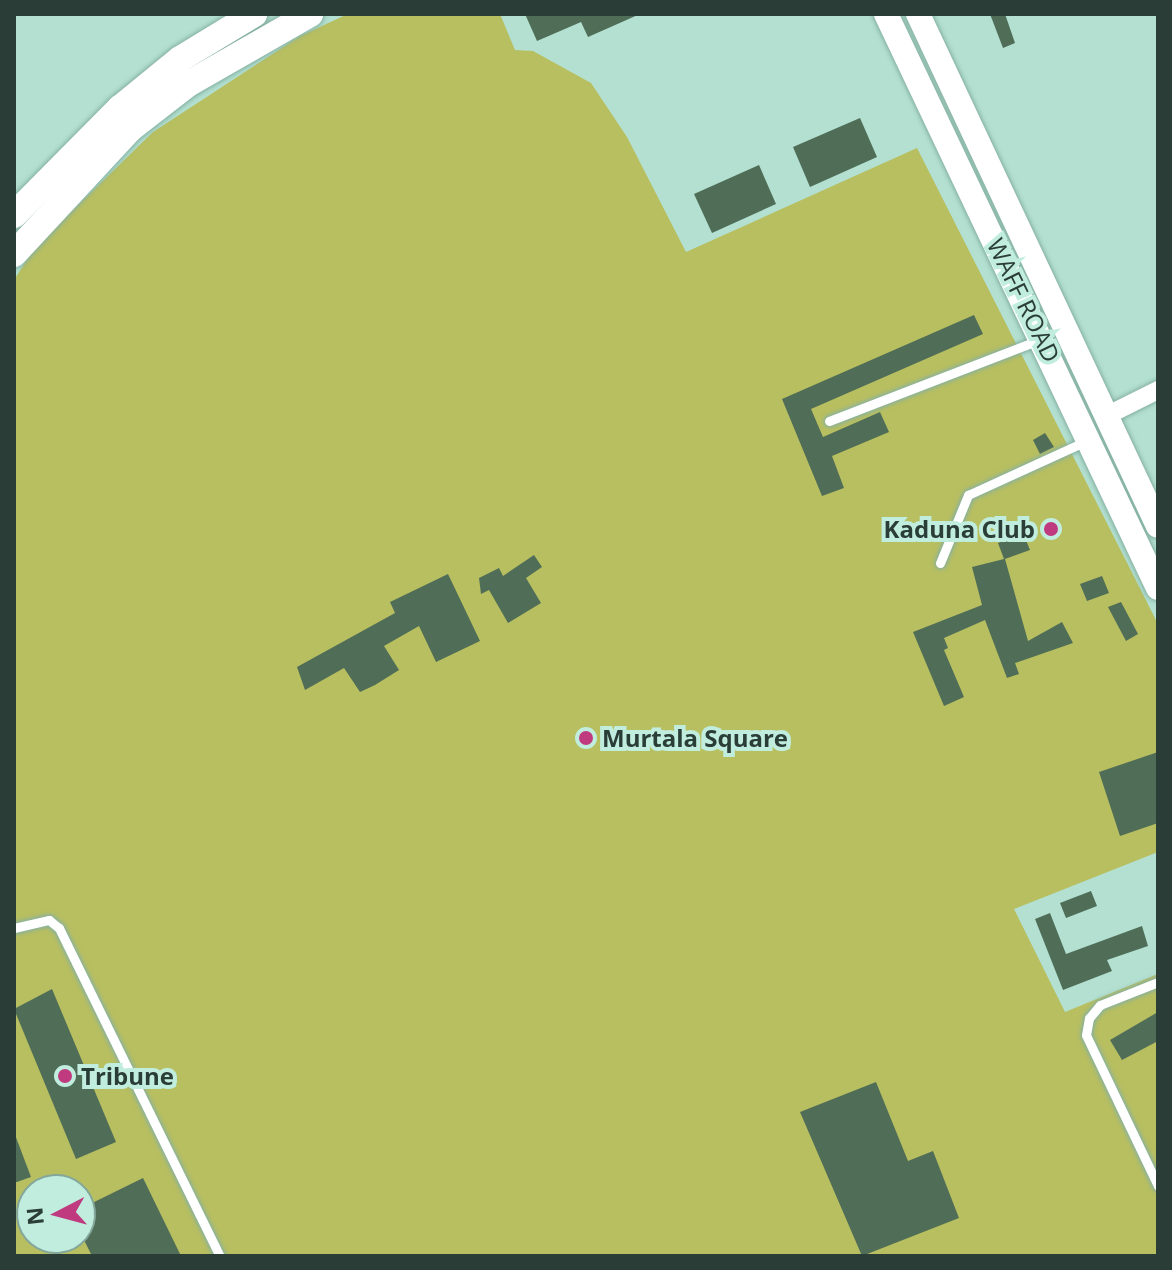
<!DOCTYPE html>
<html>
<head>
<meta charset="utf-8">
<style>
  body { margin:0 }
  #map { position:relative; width:1172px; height:1270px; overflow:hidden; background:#b3e0d1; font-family:"Open Sans",sans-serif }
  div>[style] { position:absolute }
  .green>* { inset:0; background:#b8bf60 }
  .building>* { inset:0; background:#4f6d57 }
  .roads { filter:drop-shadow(0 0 2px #85b0a2) drop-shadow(0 0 2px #85b0a2) }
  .service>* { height:9px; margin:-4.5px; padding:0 4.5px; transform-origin:4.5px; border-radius:4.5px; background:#fff }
  .minor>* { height:18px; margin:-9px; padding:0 9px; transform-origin:9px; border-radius:9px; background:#fff }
  .tertiary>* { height:24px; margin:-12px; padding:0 12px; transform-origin:12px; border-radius:12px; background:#fff }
  .secondary>* { height:26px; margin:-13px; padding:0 13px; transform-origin:13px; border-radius:13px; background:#fff }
  .dots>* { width:22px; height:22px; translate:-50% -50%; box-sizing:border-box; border:4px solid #c0edde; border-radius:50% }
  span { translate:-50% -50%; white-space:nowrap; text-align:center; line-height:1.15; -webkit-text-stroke:8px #c0edde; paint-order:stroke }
  .street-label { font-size:24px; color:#2b3d37 }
  .poi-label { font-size:24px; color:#2b3d37; font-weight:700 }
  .right { translate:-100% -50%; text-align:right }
  .left { translate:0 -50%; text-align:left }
  .frame { position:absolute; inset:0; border:16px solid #2b3d37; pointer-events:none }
  .north { position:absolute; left:16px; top:1174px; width:80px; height:80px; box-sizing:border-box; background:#c0edde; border:2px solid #84a79b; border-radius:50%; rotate:264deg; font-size:22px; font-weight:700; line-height:32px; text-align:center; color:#2b3d37 }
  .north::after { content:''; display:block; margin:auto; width:28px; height:36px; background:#bf3a7f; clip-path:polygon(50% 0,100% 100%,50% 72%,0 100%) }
</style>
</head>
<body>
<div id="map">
  <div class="green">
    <div style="clip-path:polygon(evenodd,348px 14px,500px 14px,515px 50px,533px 51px,591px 83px,627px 137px,686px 252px,917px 148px,1158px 624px,1158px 852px,1014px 909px,1065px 1012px,1158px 974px,1158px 1256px,14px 1256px,14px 280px,35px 247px,153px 132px,300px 36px,348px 14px,32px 1190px,80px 1190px,80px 1238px,32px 1238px,32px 1190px)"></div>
  </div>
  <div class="building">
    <div style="clip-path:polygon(525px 14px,640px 14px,588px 37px,581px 22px,537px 41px)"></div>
    <div style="clip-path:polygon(990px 14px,1005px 14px,1015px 43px,1003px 48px)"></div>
    <div style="clip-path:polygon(860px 118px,877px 157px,810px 187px,793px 147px)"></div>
    <div style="clip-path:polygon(759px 165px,776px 204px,712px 233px,694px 194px)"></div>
    <div style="clip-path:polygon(974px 315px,983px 334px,811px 409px,823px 437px,880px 412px,889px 432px,832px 456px,844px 488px,822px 496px,782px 399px)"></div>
    <div style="clip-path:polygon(1045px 433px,1054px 447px,1040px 454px,1033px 440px)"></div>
    <div style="clip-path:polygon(1023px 533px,1030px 550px,1005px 559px,1028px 641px,1062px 622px,1073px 643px,1015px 663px,1019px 674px,1007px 678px,985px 620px,944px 638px,948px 648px,944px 650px,964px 697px,944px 706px,913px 632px,982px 605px,972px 567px,1004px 559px,998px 543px)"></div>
    <div style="clip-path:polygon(534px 555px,542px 567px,526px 578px,541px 603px,508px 623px,489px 590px,481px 594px,479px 578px,499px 568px,503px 576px)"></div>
    <div style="clip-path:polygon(448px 574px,480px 641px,436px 662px,419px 626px,384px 646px,399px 670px,375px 685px,360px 692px,344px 668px,305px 690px,297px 667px,395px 613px,390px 602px)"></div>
    <div style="clip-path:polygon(1102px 576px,1109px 593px,1087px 601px,1080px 584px)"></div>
    <div style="clip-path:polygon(1121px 602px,1138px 634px,1126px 641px,1108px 607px)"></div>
    <div style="clip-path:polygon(1158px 752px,1158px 823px,1120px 836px,1099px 772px)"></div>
    <div style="clip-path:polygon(1091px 891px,1097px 906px,1066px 918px,1060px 903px)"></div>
    <div style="clip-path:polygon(1050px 913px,1066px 954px,1142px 926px,1148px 946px,1107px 960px,1112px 971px,1063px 990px,1035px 919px)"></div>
    <div style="clip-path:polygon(52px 989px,116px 1142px,76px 1159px,14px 1009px)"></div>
    <div style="clip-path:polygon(1158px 1012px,1158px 1041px,1122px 1060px,1110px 1040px)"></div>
    <div style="clip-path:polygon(876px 1082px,908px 1161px,933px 1151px,959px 1218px,862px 1256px,800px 1112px)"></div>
    <div style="clip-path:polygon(14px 1132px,31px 1177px,14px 1183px)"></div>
    <div style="clip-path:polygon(143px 1178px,181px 1256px,92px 1256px,80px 1232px,80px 1209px)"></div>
  </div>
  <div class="roads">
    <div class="service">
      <div style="left:829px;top:421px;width:225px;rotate:-21.1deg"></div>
      <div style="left:940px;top:563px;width:74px;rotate:-67.6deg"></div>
      <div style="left:968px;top:495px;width:132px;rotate:-24.6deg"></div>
      <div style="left:14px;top:928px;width:36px;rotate:-13deg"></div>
      <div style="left:49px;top:920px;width:13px;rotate:39deg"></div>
      <div style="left:59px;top:928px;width:365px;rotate:63.9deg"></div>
      <div style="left:1158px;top:982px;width:62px;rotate:158.4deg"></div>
      <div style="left:1100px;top:1005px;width:17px;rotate:130deg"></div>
      <div style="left:1089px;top:1018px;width:17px;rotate:100deg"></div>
      <div style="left:1086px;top:1035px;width:167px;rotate:64.5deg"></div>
    </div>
    <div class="minor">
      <div style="left:1108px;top:415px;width:56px;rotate:-26.6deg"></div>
    </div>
    <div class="tertiary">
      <div style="left:886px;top:14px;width:635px;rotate:64.65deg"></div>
      <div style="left:918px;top:14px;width:565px;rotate:64.89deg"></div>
    </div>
    <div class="secondary">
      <div style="left:14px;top:215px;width:151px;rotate:-45.3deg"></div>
      <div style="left:120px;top:108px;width:77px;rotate:-39.2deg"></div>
      <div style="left:180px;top:59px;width:87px;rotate:-31.3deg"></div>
      <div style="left:14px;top:254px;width:171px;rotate:-47.1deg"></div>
      <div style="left:130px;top:129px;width:73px;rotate:-37.8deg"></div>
      <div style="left:188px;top:84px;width:141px;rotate:-29.8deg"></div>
    </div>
  </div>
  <div class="dots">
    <div style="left:1051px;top:529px;background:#bf3a7f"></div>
    <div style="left:586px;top:738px;background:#bf3a7f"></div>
    <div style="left:65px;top:1076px;background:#bf3a7f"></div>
  </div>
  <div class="street-label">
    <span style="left:1024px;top:300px;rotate:64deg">WAFF ROAD</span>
  </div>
  <div class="poi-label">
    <span class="right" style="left:1035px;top:529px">Kaduna Club</span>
    <span class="left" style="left:602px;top:738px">Murtala Square</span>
    <span class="left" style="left:81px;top:1076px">Tribune</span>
  </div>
  <div class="frame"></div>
  <div class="north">N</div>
</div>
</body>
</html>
